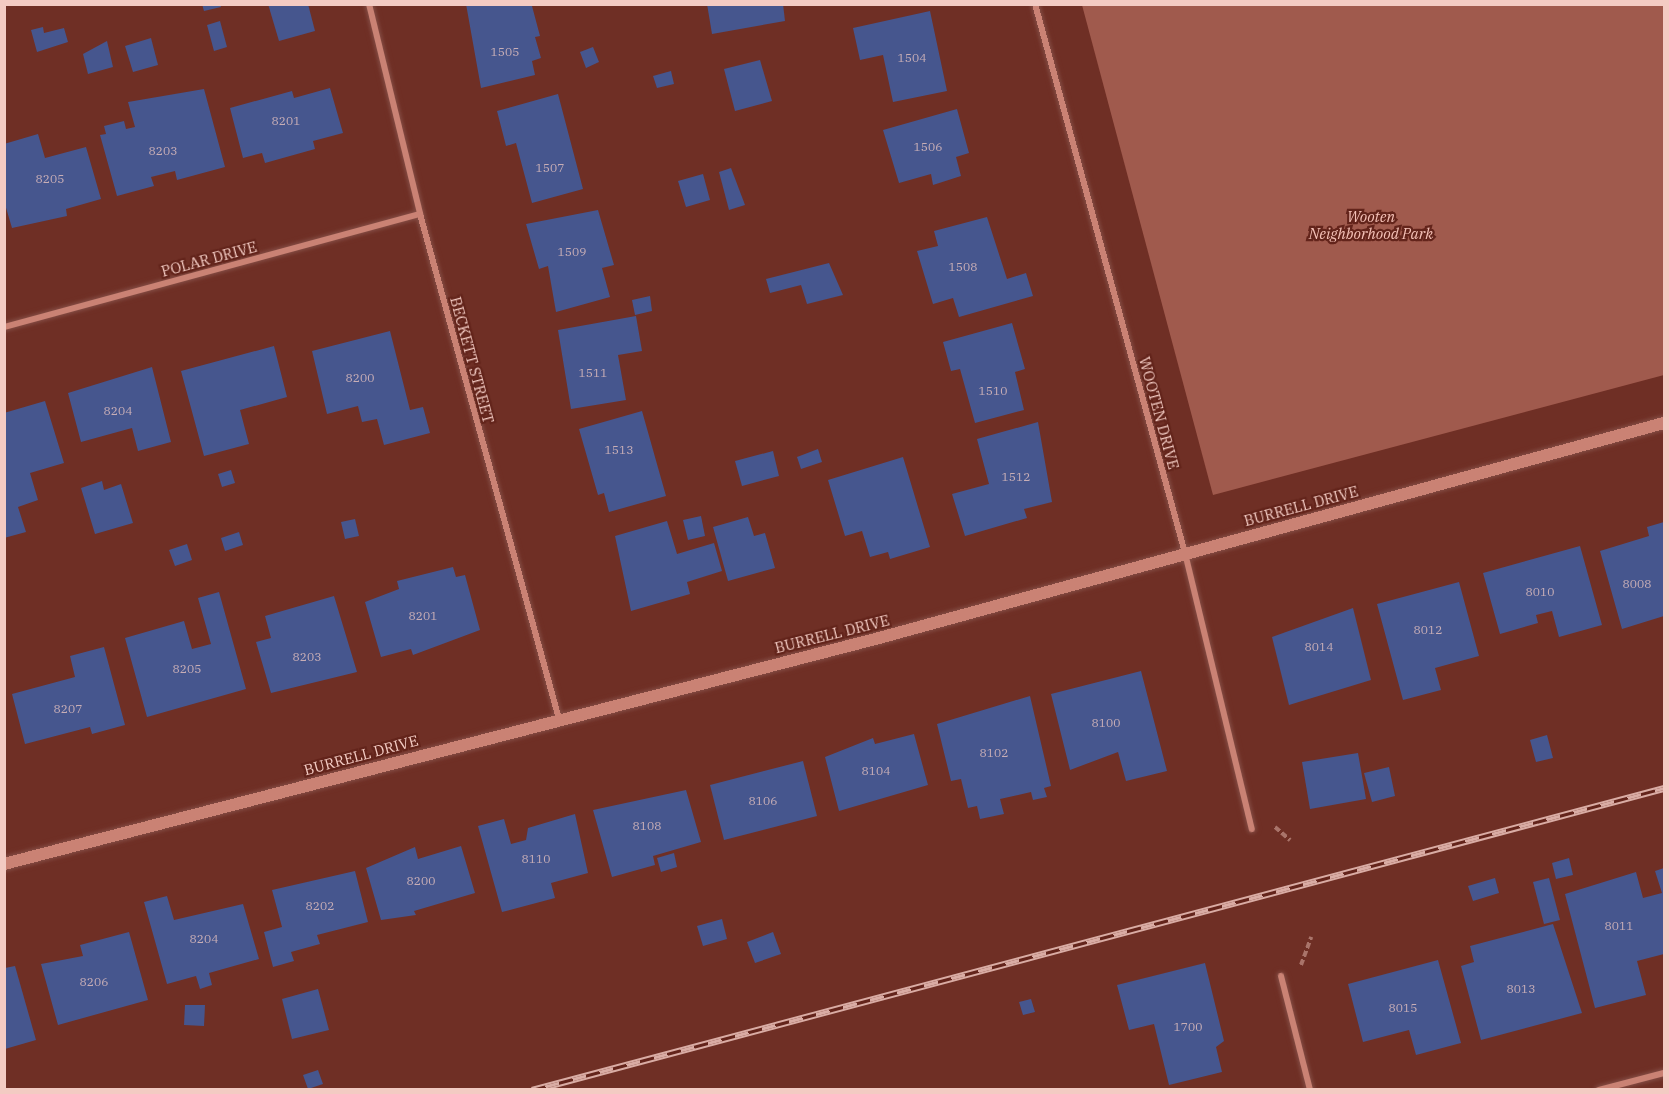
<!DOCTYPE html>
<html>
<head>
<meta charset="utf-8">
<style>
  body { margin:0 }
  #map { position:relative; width:1669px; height:1094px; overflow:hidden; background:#6f2f25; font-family:"IBM Plex Serif",serif }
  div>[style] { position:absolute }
  .green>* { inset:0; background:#a05a4d }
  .building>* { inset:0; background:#46568e }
  .path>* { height:4px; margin-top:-2px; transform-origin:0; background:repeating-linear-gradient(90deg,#a9746a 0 6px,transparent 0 9px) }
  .roads { filter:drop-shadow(0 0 2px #854e46) drop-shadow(0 0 2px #854e46) }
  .street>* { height:6px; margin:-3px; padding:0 3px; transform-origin:3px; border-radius:3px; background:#ca8274 }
  .secondary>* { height:12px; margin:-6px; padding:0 6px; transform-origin:6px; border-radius:6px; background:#ca8274 }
  .rail>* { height:7px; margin-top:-3.5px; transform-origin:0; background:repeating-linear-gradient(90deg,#63241b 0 14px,#d9aca4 0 28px); box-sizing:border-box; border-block:2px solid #d9aca4 }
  span { translate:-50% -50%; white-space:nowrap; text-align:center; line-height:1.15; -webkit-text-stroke:4.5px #63241b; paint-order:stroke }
  .number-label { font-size:12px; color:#c8aeb6 }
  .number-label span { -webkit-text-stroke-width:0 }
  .park-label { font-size:15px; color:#f4c0b6; font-style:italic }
  .street-label { font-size:15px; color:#f3cbc3 }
  .frame { position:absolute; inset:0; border:6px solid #f3cbc3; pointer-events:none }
</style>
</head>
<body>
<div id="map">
  <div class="green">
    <div style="clip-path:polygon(1082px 5px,1664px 5px,1664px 375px,1213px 495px)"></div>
  </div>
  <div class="building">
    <div style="clip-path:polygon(202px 4px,220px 4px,221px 7px,204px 11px)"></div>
    <div style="clip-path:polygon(268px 4px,308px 4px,315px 31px,279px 41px)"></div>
    <div style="clip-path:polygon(466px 4px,532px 6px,540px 36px,535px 37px,541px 58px,532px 61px,535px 75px,481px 88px)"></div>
    <div style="clip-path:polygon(707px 4px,783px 4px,785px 21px,712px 34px)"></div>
    <div style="clip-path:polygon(930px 11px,947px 91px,893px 102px,883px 55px,860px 60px,853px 28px)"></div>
    <div style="clip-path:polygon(220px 21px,227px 47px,214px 51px,207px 25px)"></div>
    <div style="clip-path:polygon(43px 27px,44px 33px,64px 28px,68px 42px,37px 52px,31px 30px)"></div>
    <div style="clip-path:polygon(151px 38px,158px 65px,133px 72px,125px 46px)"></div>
    <div style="clip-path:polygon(107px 41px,113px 67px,88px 74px,83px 54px)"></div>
    <div style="clip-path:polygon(593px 47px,599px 62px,586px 68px,580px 52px)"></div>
    <div style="clip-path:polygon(760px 60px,772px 101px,735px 111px,724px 69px)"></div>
    <div style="clip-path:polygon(671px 71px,674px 84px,657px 88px,653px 76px)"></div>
    <div style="clip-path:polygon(330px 88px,343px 133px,313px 141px,315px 149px,265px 163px,262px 153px,243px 158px,230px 108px,292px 91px,294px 98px)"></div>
    <div style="clip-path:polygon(204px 89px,225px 167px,177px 180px,175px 171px,151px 177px,154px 186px,117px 196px,100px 135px,106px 134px,104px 126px,124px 121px,126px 129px,135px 127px,128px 102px)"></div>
    <div style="clip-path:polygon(558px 94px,583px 189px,532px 203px,516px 143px,506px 146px,497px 111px)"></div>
    <div style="clip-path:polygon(957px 109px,969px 153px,956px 157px,961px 176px,933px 185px,931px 174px,899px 183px,883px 130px)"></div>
    <div style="clip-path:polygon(38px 134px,45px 158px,86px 147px,101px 199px,66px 209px,67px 216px,12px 228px,4px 201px,4px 144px)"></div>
    <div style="clip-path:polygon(731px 168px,745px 205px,729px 210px,719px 172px)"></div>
    <div style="clip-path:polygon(703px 174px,710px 200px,686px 207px,678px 181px)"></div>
    <div style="clip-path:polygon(598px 210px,614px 265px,602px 268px,610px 297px,556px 312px,548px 266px,539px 269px,526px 224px)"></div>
    <div style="clip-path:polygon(987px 217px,1007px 279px,1026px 273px,1033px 296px,959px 317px,953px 298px,933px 304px,917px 251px,938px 246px,934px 231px)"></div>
    <div style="clip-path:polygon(829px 263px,843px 295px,807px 304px,801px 285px,770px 293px,766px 279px)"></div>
    <div style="clip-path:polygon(650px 296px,652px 311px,635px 315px,632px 300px)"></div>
    <div style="clip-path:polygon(636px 316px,642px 351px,618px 355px,626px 400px,571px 409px,558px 330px)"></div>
    <div style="clip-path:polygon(1012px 323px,1025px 369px,1015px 372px,1024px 410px,975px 423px,960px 369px,951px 371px,943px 342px)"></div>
    <div style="clip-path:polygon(390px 331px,410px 410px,423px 407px,430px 433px,384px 445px,377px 419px,362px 422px,358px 406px,327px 414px,312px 351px)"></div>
    <div style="clip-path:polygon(274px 346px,287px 397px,240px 410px,249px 444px,204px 456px,181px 371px)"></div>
    <div style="clip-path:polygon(152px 367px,171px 442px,138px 451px,132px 428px,81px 442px,68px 393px)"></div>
    <div style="clip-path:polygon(45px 401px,64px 463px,30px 473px,38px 500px,18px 507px,26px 532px,4px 538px,4px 413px)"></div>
    <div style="clip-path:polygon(642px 411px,666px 496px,609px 512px,604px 493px,598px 495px,579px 429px)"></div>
    <div style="clip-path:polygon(1038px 422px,1052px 502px,1024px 509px,1027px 518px,965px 536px,952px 494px,989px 484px,977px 439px)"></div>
    <div style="clip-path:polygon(818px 449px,822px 462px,801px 469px,797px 457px)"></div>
    <div style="clip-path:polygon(773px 451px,779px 476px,742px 486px,735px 461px)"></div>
    <div style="clip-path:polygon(903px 457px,930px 547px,890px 559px,888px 552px,870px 557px,862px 531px,845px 536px,828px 480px)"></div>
    <div style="clip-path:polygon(231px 470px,235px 483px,222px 487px,218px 474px)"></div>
    <div style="clip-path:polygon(102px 481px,104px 490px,121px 484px,133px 523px,95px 534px,81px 488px)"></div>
    <div style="clip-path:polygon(701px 516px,705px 536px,688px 540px,683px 520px)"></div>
    <div style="clip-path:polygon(748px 517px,754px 536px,765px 533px,775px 568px,728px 581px,713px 527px)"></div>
    <div style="clip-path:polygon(355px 519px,359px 536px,345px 539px,341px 522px)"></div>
    <div style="clip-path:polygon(667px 521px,677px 554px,714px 543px,722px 571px,687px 582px,690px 594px,631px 611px,615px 536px)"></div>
    <div style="clip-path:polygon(1664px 522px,1664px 616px,1622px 629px,1600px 551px,1649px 536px,1647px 527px)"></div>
    <div style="clip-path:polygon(239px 532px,243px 545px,225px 551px,221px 538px)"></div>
    <div style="clip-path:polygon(187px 544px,192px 560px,175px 566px,169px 550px)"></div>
    <div style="clip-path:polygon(1580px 546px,1602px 625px,1559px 637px,1552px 611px,1536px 615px,1538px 623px,1500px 634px,1483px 573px)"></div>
    <div style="clip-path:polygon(453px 567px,456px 577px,465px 575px,480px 630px,413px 655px,411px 649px,381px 657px,365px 602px,399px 589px,397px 581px)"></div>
    <div style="clip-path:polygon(1459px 582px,1479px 656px,1435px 668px,1441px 690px,1403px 700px,1377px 604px)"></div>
    <div style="clip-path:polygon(219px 592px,246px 689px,147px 717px,125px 638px,184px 621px,192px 649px,211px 644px,198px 598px)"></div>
    <div style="clip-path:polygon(334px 596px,357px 672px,271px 693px,256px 642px,271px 638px,265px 616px)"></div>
    <div style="clip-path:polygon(1353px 608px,1371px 680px,1289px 705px,1272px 637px)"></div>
    <div style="clip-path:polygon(104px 647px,125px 725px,92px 734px,90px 727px,25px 744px,12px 694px,75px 677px,70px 656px)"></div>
    <div style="clip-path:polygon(1141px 671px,1167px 771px,1126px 781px,1118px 752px,1070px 770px,1051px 694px)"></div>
    <div style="clip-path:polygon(1030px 696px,1051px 786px,1044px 788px,1047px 797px,1033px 800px,1031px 792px,1000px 799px,1004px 814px,980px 819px,977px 806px,968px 808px,961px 779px,951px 781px,937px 724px)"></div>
    <div style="clip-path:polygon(914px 734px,928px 785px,839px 811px,825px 757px,873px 738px,875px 744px)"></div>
    <div style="clip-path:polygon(1547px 735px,1553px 758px,1536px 762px,1530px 740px)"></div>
    <div style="clip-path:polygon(1358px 753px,1366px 799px,1310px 809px,1302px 762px)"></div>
    <div style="clip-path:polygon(803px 761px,817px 816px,724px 840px,710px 785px)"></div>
    <div style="clip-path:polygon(1389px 767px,1395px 796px,1372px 802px,1364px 773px)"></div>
    <div style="clip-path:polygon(686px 790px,701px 842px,653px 856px,655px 865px,612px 877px,593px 810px)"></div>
    <div style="clip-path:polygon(575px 814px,588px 873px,551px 883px,555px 898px,502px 912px,478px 826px,504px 819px,511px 844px,526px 840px,528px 828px)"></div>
    <div style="clip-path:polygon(461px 846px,475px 893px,414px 911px,416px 915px,381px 920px,366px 868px,415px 847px,418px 859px)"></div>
    <div style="clip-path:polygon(674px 853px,677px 867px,661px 872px,657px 858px)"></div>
    <div style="clip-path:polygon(1569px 858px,1573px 875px,1556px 879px,1552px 863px)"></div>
    <div style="clip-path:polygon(1664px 868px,1664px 954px,1637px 961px,1646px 995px,1595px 1008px,1565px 894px,1636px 872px,1643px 898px,1662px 893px,1655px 871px)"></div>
    <div style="clip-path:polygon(355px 871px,368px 922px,317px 935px,320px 944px,291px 952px,294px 961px,273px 967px,264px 932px,282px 927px,272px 890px)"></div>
    <div style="clip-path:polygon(1495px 878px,1499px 893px,1473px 901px,1468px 886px)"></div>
    <div style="clip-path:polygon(1549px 878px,1560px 920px,1544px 924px,1533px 882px)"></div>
    <div style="clip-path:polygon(167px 896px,174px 920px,243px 904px,259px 959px,209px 973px,212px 985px,200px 989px,196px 976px,167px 984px,144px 902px)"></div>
    <div style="clip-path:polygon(722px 919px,727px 939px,703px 946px,697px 926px)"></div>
    <div style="clip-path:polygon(1553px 924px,1582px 1013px,1481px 1040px,1461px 966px,1474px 962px,1470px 946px)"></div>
    <div style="clip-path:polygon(129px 932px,148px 1000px,58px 1025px,41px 964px,83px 956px,80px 945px)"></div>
    <div style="clip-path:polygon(773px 932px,781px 954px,755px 963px,747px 942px)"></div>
    <div style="clip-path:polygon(1438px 960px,1461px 1043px,1416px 1055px,1409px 1030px,1363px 1042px,1348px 984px)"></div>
    <div style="clip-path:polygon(1205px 963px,1224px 1041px,1216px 1047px,1222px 1072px,1169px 1085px,1154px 1024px,1129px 1030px,1117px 985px)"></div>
    <div style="clip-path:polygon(15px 966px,36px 1040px,5px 1049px,5px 968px)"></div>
    <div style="clip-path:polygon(318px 989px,329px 1030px,292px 1039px,282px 999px)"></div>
    <div style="clip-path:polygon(1031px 999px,1035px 1012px,1023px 1015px,1019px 1002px)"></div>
    <div style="clip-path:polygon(185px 1005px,205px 1005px,204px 1026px,184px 1025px)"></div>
    <div style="clip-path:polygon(318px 1070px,323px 1084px,308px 1089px,303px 1075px)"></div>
  </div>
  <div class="path">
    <div style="left:1275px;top:827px;width:20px;rotate:41deg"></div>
    <div style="left:1301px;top:965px;width:30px;rotate:-70deg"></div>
  </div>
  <div class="roads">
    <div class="street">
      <div style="left:369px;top:4px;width:216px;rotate:76.3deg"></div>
      <div style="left:420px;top:214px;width:524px;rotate:74.61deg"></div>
      <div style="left:1035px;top:4px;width:569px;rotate:74.72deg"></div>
      <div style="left:1185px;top:553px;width:284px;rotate:76.4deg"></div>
      <div style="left:4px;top:327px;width:431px;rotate:-15.2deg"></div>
      <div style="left:1281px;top:976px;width:118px;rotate:75.7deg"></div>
      <div style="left:1599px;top:1090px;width:67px;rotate:-14.7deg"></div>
    </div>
    <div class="secondary">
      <div style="left:4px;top:864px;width:904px;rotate:-14.48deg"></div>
      <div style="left:879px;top:638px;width:814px;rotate:-15.32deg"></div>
    </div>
  </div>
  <div class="rail">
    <div style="left:532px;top:1090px;width:1172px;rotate:-14.94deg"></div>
  </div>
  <div class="number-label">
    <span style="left:505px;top:52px">1505</span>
    <span style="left:912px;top:58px">1504</span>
    <span style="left:286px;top:121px">8201</span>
    <span style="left:928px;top:147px">1506</span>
    <span style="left:163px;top:151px">8203</span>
    <span style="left:550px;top:168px">1507</span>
    <span style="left:50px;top:179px">8205</span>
    <span style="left:572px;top:252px">1509</span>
    <span style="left:963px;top:267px">1508</span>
    <span style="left:593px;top:373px">1511</span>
    <span style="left:360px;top:378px">8200</span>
    <span style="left:993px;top:391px">1510</span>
    <span style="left:118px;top:411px">8204</span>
    <span style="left:619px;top:450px">1513</span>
    <span style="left:1016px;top:477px">1512</span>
    <span style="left:1637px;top:584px">8008</span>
    <span style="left:1540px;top:592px">8010</span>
    <span style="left:423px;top:616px">8201</span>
    <span style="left:1428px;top:630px">8012</span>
    <span style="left:1319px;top:647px">8014</span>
    <span style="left:307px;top:657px">8203</span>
    <span style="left:187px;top:669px">8205</span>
    <span style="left:68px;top:709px">8207</span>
    <span style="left:1106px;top:723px">8100</span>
    <span style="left:994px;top:753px">8102</span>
    <span style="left:876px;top:771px">8104</span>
    <span style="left:763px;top:801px">8106</span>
    <span style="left:647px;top:826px">8108</span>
    <span style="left:536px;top:859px">8110</span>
    <span style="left:421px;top:881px">8200</span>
    <span style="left:320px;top:906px">8202</span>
    <span style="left:1619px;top:926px">8011</span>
    <span style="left:204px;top:939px">8204</span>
    <span style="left:94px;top:982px">8206</span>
    <span style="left:1521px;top:989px">8013</span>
    <span style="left:1403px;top:1008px">8015</span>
    <span style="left:1188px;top:1027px">1700</span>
  </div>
  <div class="park-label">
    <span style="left:1371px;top:225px">Wooten<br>Neighborhood Park</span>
  </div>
  <div class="street-label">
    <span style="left:209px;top:259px;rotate:-15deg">POLAR DRIVE</span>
    <span style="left:472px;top:360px;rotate:75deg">BECKETT STREET</span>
    <span style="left:1159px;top:413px;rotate:75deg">WOOTEN DRIVE</span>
    <span style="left:1301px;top:506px;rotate:-15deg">BURRELL DRIVE</span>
    <span style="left:832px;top:634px;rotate:-14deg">BURRELL DRIVE</span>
    <span style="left:361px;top:755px;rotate:-15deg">BURRELL DRIVE</span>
  </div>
  <div class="frame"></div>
</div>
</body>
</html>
